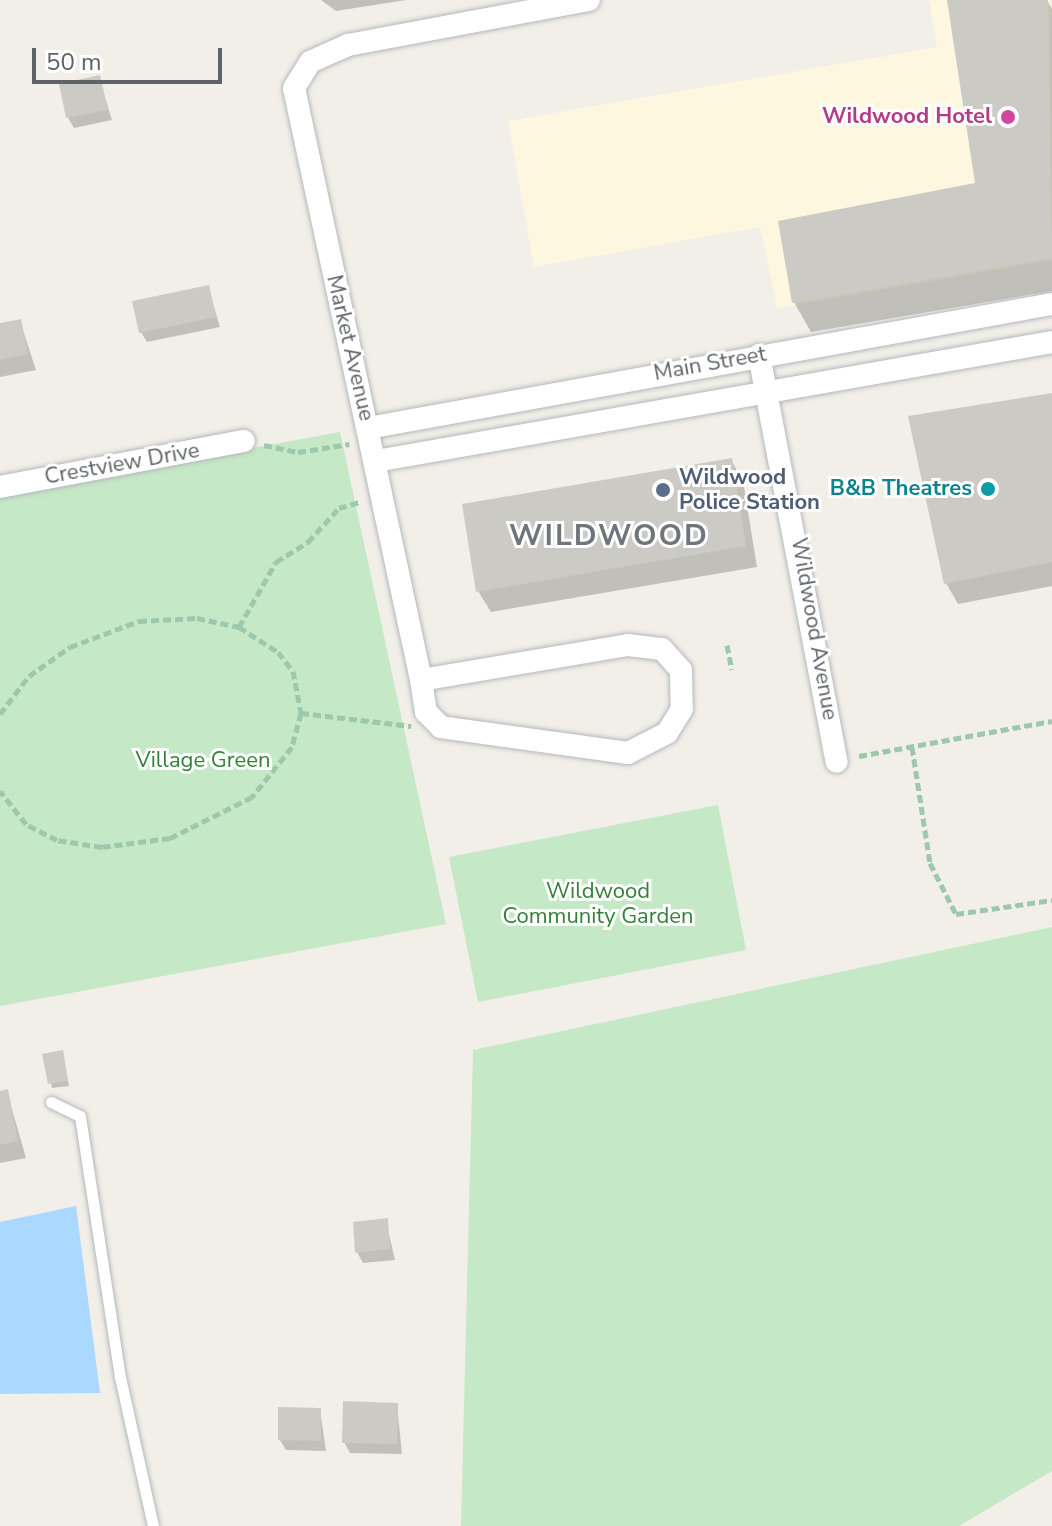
<!DOCTYPE html>
<html>
<head>
<meta charset="utf-8">
<style>
  body { margin:0 }
  #map { position:relative; width:1052px; height:1526px; overflow:hidden; background:#f1efe8; font-family:"Nunito Sans",sans-serif }
  div>[style] { position:absolute }
  .commercial>* { inset:0; background:#fef7e0 }
  .green>* { inset:0; background:#c5e8c6 }
  .water>* { inset:0; background:#aad8fe }
  .shadow>* { inset:0; background:#0003 }
  .building>* { inset:0; background:#cccac5 }
  .path>* { height:5px; margin-top:-2.5px; transform-origin:0; background:repeating-linear-gradient(90deg,#9ec8ab 0 8px,transparent 0 12px) }
  .roads { filter:drop-shadow(0 0 2px #b5b8bc) drop-shadow(0 0 2px #b5b8bc) }
  .lane>* { height:11px; margin:-5.5px; padding:0 5.5px; transform-origin:5.5px; border-radius:5.5px; background:#fff }
  .street>* { height:22px; margin:-11px; padding:0 11px; transform-origin:11px; border-radius:11px; background:#fff }
  .dots>* { width:22px; height:22px; translate:-50% -50%; box-sizing:border-box; border:4px solid #fff; border-radius:50% }
  span { translate:-50% -50%; white-space:nowrap; text-align:center; line-height:1.15; -webkit-text-stroke:6px #fff; paint-order:stroke }
  .hotel-label { font-size:22px; color:#b23c85; font-weight:700 }
  .right { translate:-100% -50%; text-align:right }
  .street-label { font-size:22px; color:#5f6368 }
  .service-label { font-size:22px; color:#4e5e75; font-weight:700 }
  .left { translate:0 -50%; text-align:left }
  .culture-label { font-size:22px; color:#0d838f; font-weight:700 }
  .park-label { font-size:22px; color:#35813a }
  .district-label { font-size:30px; color:#70757a; font-weight:700; letter-spacing:2px }
  .scale { position:absolute; left:32px; top:48px; width:190px; height:36px; box-sizing:border-box; border:4px solid #5f6368; border-top:0; padding-left:10px; font-size:24px; line-height:28px; white-space:nowrap; color:#5f6368; -webkit-text-stroke:6px #fff; paint-order:stroke }
</style>
</head>
<body>
<div id="map">
  <div class="commercial">
    <div style="clip-path:polygon(929px 0,1050px 0,1052px 260px,777px 308px,760px 227px,534px 267px,508px 121px,937px 47px)"></div>
  </div>
  <div class="green">
    <div style="clip-path:polygon(340px 432px,446px 924px,0 1006px,0 494px)"></div>
    <div style="clip-path:polygon(718px 805px,746px 950px,478px 1002px,449px 857px)"></div>
    <div style="clip-path:polygon(1052px 927px,1052px 1471px,959px 1526px,461px 1526px,473px 1050px)"></div>
  </div>
  <div class="water">
    <div style="clip-path:polygon(76px 1206px,100px 1393px,0 1394px,0 1222px)"></div>
  </div>
  <div class="shadow">
    <div style="clip-path:polygon(321px 0,406px 0,336px 11px)"></div>
    <div style="clip-path:polygon(949px 0,1047px 0,1052px 9px,1052px 291px,811px 332px,794px 302px,977px 185px)"></div>
    <div style="clip-path:polygon(99px 78px,112px 120px,74px 128px,68px 118px)"></div>
    <div style="clip-path:polygon(208px 287px,220px 327px,147px 342px,141px 332px)"></div>
    <div style="clip-path:polygon(20px 321px,36px 370px,0 377px,0 325px)"></div>
    <div style="clip-path:polygon(1052px 395px,1052px 586px,958px 604px,946px 583px)"></div>
    <div style="clip-path:polygon(731px 460px,743px 481px,757px 567px,491px 612px,478px 591px)"></div>
    <div style="clip-path:polygon(62px 1052px,69px 1086px,52px 1088px,45px 1055px)"></div>
    <div style="clip-path:polygon(7px 1092px,26px 1158px,0 1163px,0 1093px)"></div>
    <div style="clip-path:polygon(386px 1221px,395px 1260px,363px 1263px,357px 1252px)"></div>
    <div style="clip-path:polygon(397px 1405px,402px 1454px,350px 1453px,344px 1442px)"></div>
    <div style="clip-path:polygon(320px 1410px,326px 1451px,286px 1450px,280px 1440px)"></div>
  </div>
  <div class="building">
    <div style="clip-path:polygon(947px 0,1048px 0,1052px 258px,792px 303px,778px 221px,975px 183px)"></div>
    <div style="clip-path:polygon(100px 75px,108px 110px,66px 118px,59px 84px)"></div>
    <div style="clip-path:polygon(209px 285px,216px 317px,139px 333px,132px 301px)"></div>
    <div style="clip-path:polygon(21px 319px,28px 354px,0 360px,0 323px)"></div>
    <div style="clip-path:polygon(1052px 393px,1052px 562px,944px 584px,908px 416px)"></div>
    <div style="clip-path:polygon(732px 458px,746px 546px,476px 592px,462px 504px)"></div>
    <div style="clip-path:polygon(63px 1050px,68px 1081px,48px 1084px,42px 1054px)"></div>
    <div style="clip-path:polygon(8px 1089px,18px 1141px,0 1145px,0 1091px)"></div>
    <div style="clip-path:polygon(388px 1218px,390px 1249px,355px 1253px,353px 1222px)"></div>
    <div style="clip-path:polygon(343px 1401px,398px 1403px,397px 1444px,342px 1443px)"></div>
    <div style="clip-path:polygon(278px 1407px,321px 1408px,321px 1441px,278px 1440px)"></div>
  </div>
  <div class="path">
    <div style="left:264px;top:445px;width:35px;rotate:12deg"></div>
    <div style="left:298px;top:452px;width:52px;rotate:-8.9deg"></div>
    <div style="left:239px;top:627px;width:75px;rotate:-60.4deg"></div>
    <div style="left:276px;top:562px;width:38px;rotate:-32deg"></div>
    <div style="left:308px;top:542px;width:46px;rotate:-47.6deg"></div>
    <div style="left:339px;top:508px;width:22px;rotate:-16deg"></div>
    <div style="left:727px;top:645px;width:25px;rotate:79deg"></div>
    <div style="left:301px;top:713px;width:111px;rotate:6.7deg"></div>
    <div style="left:0;top:714px;width:48px;rotate:-52.7deg"></div>
    <div style="left:29px;top:676px;width:50px;rotate:-35.3deg"></div>
    <div style="left:70px;top:647px;width:74px;rotate:-20.6deg"></div>
    <div style="left:139px;top:621px;width:58px;rotate:-3deg"></div>
    <div style="left:197px;top:618px;width:43px;rotate:12.1deg"></div>
    <div style="left:239px;top:627px;width:46px;rotate:32.7deg"></div>
    <div style="left:278px;top:652px;width:24px;rotate:52deg"></div>
    <div style="left:293px;top:671px;width:43px;rotate:79.2deg"></div>
    <div style="left:301px;top:713px;width:35px;rotate:105deg"></div>
    <div style="left:292px;top:747px;width:64px;rotate:128.7deg"></div>
    <div style="left:252px;top:797px;width:92px;rotate:153.4deg"></div>
    <div style="left:170px;top:838px;width:69px;rotate:172.5deg"></div>
    <div style="left:102px;top:847px;width:46px;rotate:-171.2deg"></div>
    <div style="left:57px;top:840px;width:35px;rotate:-153deg"></div>
    <div style="left:26px;top:824px;width:42px;rotate:-128.2deg"></div>
    <div style="left:912px;top:747px;width:117px;rotate:81.2deg"></div>
    <div style="left:930px;top:863px;width:57px;rotate:63deg"></div>
    <div style="left:956px;top:914px;width:97px;rotate:-8.3deg"></div>
    <div style="left:859px;top:756px;width:196px;rotate:-10.3deg"></div>
  </div>
  <div class="roads">
    <div class="lane">
      <div style="left:51px;top:1102px;width:32px;rotate:26deg"></div>
      <div style="left:80px;top:1116px;width:264px;rotate:81.3deg"></div>
      <div style="left:120px;top:1377px;width:153px;rotate:77.5deg"></div>
    </div>
    <div class="street">
      <div style="left:759px;top:355px;width:414px;rotate:79.2deg"></div>
      <div style="left:368px;top:428px;width:695px;rotate:-10.28deg"></div>
      <div style="left:376px;top:461px;width:686px;rotate:-9.98deg"></div>
      <div style="left:0;top:487px;width:248px;rotate:-10.7deg"></div>
      <div style="left:628px;top:645px;width:34px;rotate:7deg"></div>
      <div style="left:662px;top:649px;width:28px;rotate:48deg"></div>
      <div style="left:681px;top:670px;width:39px;rotate:89deg"></div>
      <div style="left:682px;top:709px;width:28px;rotate:122deg"></div>
      <div style="left:667px;top:733px;width:44px;rotate:152.9deg"></div>
      <div style="left:628px;top:753px;width:189px;rotate:-172.1deg"></div>
      <div style="left:441px;top:727px;width:21px;rotate:-135deg"></div>
      <div style="left:426px;top:712px;width:32px;rotate:-99deg"></div>
      <div style="left:421px;top:680px;width:210px;rotate:-9.6deg"></div>
      <div style="left:421px;top:680px;width:605px;rotate:-102.11deg"></div>
      <div style="left:294px;top:88px;width:31px;rotate:-58deg"></div>
      <div style="left:310px;top:62px;width:42px;rotate:-24.1deg"></div>
      <div style="left:348px;top:45px;width:245px;rotate:-10.6deg"></div>
    </div>
  </div>
  <div class="dots">
    <div style="left:1008px;top:117px;background:#d1479c"></div>
    <div style="left:988px;top:489px;background:#0f9aa8"></div>
    <div style="left:663px;top:490px;background:#5c6f8a"></div>
  </div>
  <div class="hotel-label">
    <span class="right" style="left:992px;top:117px">Wildwood Hotel</span>
  </div>
  <div class="street-label">
    <span style="left:350px;top:348px;rotate:77deg">Market Avenue</span>
    <span style="left:710px;top:364px;rotate:-10deg">Main Street</span>
    <span style="left:122px;top:464px;rotate:-10deg">Crestview Drive</span>
    <span style="left:814px;top:629px;rotate:80deg">Wildwood Avenue</span>
  </div>
  <div class="service-label">
    <span class="left" style="left:679px;top:490px">Wildwood<br>Police Station</span>
  </div>
  <div class="culture-label">
    <span class="right" style="left:972px;top:489px">B&amp;B Theatres</span>
  </div>
  <div class="park-label">
    <span style="left:203px;top:761px">Village Green</span>
    <span style="left:598px;top:904px">Wildwood<br>Community Garden</span>
  </div>
  <div class="district-label">
    <span style="left:609px;top:536px">WILDWOOD</span>
  </div>
  <div class="scale">50 m</div>
</div>
</body>
</html>
